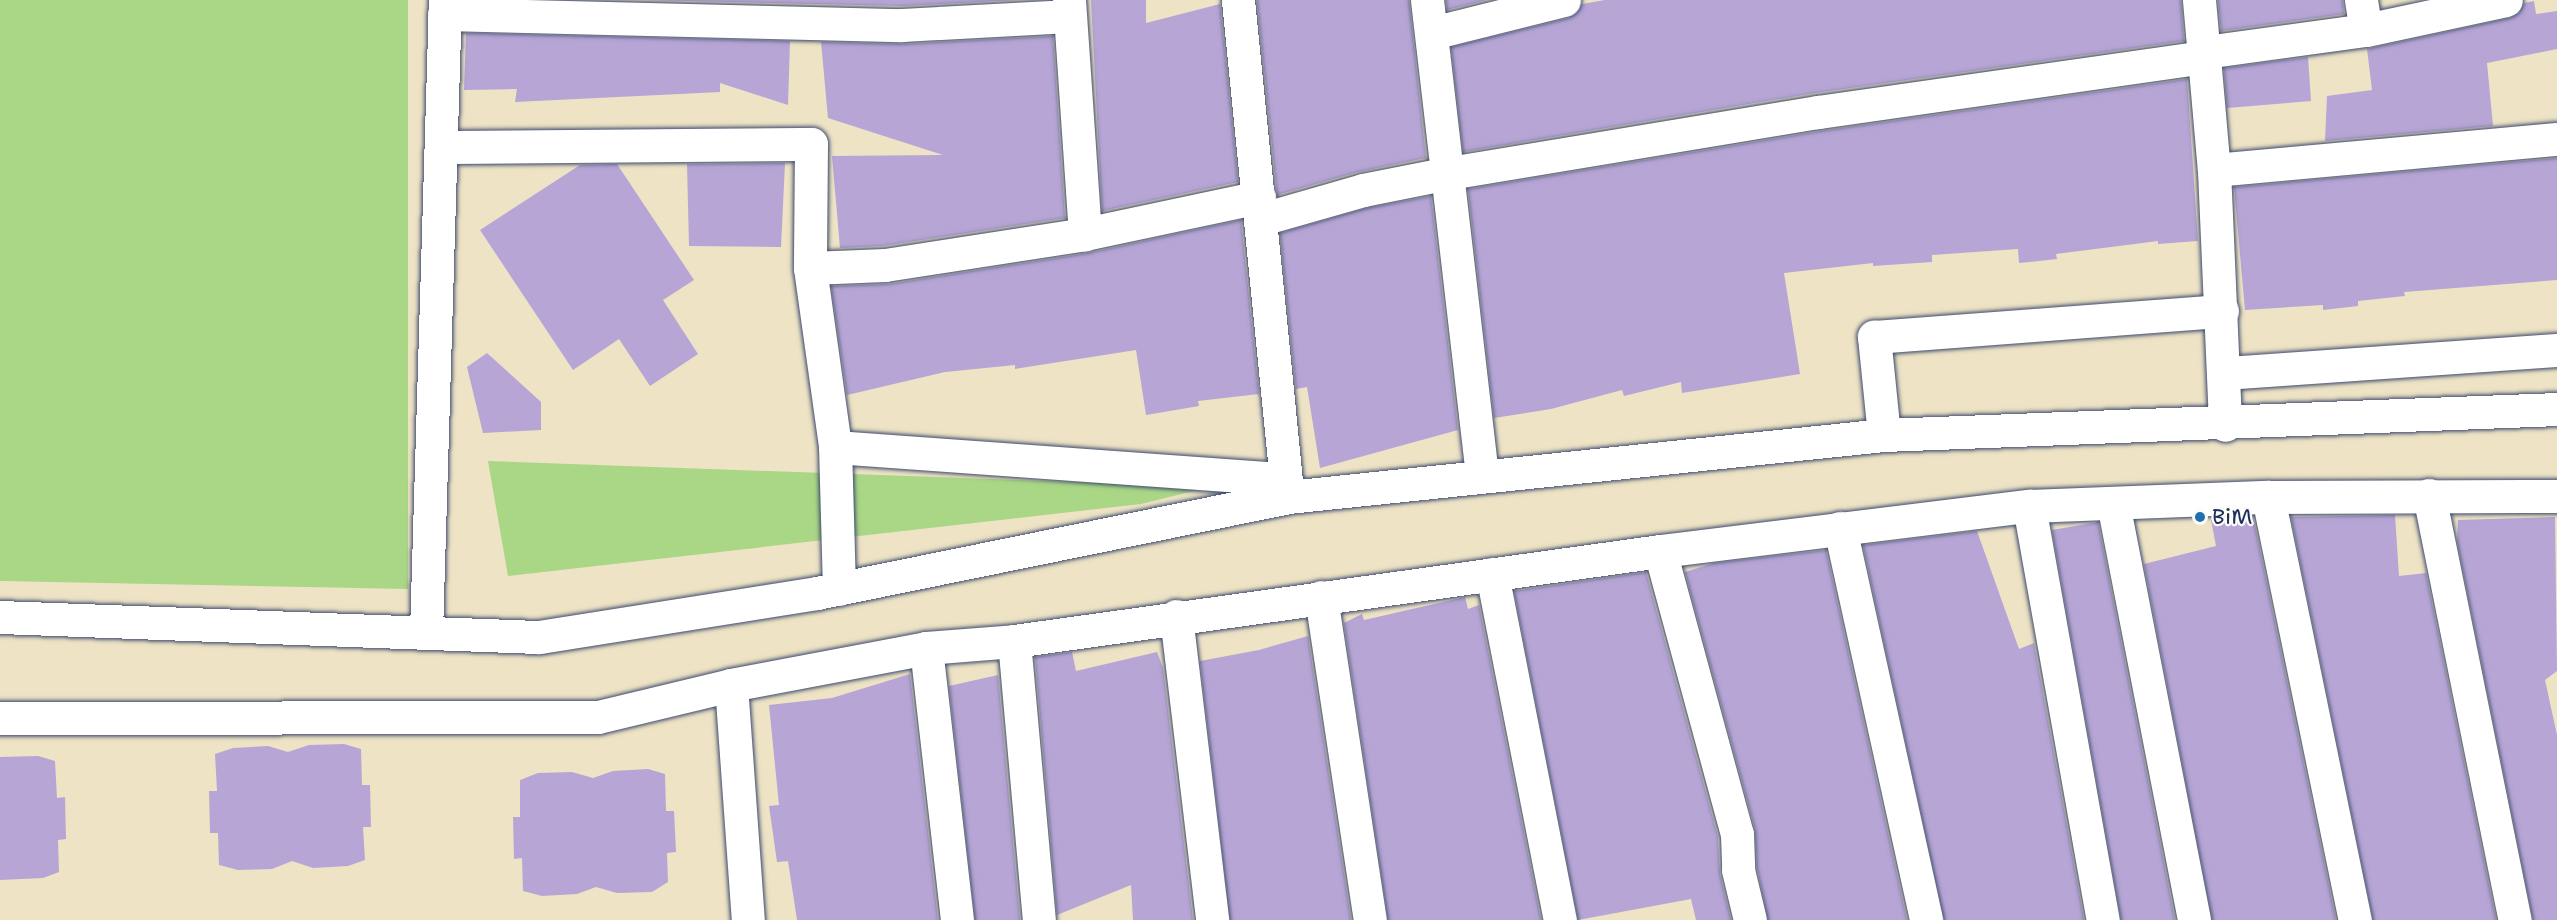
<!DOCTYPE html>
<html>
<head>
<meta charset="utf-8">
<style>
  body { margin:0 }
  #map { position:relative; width:2557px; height:920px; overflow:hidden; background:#eee3c5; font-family:"Shantell Sans",sans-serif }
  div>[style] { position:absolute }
  .green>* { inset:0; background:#a9d785 }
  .building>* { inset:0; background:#b6a5d5 }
  .roads { filter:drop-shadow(0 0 2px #3b4a6d) drop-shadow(0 0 2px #3b4a6d) }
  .minor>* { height:33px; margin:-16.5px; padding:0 16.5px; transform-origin:16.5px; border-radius:16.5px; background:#fff }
  .tertiary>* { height:33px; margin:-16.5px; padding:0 16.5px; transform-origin:16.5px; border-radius:16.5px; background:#fff }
  .secondary>* { height:33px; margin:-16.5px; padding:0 16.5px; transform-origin:16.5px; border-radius:16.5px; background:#fff }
  .dots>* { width:16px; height:16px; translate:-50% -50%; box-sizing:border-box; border:3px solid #fdfcf7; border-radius:50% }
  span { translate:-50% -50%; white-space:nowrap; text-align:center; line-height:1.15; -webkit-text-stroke:4.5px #fdfcf7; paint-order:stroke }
  .poi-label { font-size:22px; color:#1b2f5e }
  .left { translate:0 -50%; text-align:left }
</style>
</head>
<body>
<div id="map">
  <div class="green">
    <div style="clip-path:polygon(0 0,408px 0,408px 589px,0 581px)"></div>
    <div style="clip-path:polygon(488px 461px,1210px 487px,1141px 504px,508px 576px)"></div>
  </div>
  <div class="building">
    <div style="clip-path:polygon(642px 0,1018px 0,902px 6px)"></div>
    <div style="clip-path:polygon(1091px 0,1146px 0,1146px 23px,1220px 4px,1238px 182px,1102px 211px)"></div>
    <div style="clip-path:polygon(1257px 0,1409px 0,1426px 158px,1358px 172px,1277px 195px)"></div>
    <div style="clip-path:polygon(1446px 0,1487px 0,1447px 10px)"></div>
    <div style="clip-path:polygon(1605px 0,2181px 0,2184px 41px,1815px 93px,1463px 152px,1451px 47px,1569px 18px,1582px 4px)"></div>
    <div style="clip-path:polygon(2218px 0,2343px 0,2344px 14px,2221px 31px)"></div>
    <div style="clip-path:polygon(2534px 1px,2536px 14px,2557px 11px,2557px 49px,2487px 63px,2493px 126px,2325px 141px,2327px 96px,2372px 90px,2367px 49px,2510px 18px,2519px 13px,2524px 3px)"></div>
    <div style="clip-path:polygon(466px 33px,790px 41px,788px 105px,720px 83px,720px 92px,515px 102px,517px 89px,464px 90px)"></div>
    <div style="clip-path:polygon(1053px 36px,1065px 218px,883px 246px,840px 248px,832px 156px,943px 155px,828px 118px,821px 42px,903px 44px)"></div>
    <div style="clip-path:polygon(2308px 57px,2311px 101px,2227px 108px,2224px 68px)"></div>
    <div style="clip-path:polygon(2187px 79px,2198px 241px,2158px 244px,2158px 241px,2056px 254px,2057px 259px,2019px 263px,2018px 249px,1932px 255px,1932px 262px,1873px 266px,1873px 263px,1784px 273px,1800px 374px,1682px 393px,1681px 382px,1624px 396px,1622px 390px,1551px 409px,1494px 418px,1468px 189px,1821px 131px)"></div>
    <div style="clip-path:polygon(2557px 158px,2557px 280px,2404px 292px,2405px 296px,2358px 301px,2358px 306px,2323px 310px,2323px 305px,2245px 310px,2234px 187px)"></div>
    <div style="clip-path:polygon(785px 163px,781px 247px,689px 246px,687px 164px)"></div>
    <div style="clip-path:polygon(617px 164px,694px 280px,663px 300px,698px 354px,650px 386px,619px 339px,573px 370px,480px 230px,580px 165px)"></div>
    <div style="clip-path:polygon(1431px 196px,1458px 430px,1320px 468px,1307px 387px,1296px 389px,1280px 233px,1367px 208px)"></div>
    <div style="clip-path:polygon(1241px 220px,1259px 394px,1198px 401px,1199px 406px,1146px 415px,1136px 350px,1015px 369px,1015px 365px,945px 372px,847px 395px,831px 286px,888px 284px,1088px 253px)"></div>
    <div style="clip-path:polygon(487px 353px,541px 402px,541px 430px,483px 433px,467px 367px)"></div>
    <div style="clip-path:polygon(2395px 515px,2399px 576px,2426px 573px,2496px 920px,2373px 920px,2291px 517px)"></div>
    <div style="clip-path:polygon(2253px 516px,2336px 920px,2212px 920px,2144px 564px,2216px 546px,2211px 520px)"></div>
    <div style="clip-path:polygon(2555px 517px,2557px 671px,2545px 680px,2557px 735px,2557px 920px,2533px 920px,2457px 541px,2458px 520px)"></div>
    <div style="clip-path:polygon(2098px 522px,2175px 920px,2121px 920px,2052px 530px)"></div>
    <div style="clip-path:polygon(1977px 531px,2019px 649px,2034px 643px,2084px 920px,1944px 920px,1863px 545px)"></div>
    <div style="clip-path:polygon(1826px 550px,1907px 920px,1768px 920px,1757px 868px,1755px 829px,1685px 572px,1714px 563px)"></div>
    <div style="clip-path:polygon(1646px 572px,1718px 837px,1720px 874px,1731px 920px,1696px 920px,1691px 899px,1578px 920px,1514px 591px)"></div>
    <div style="clip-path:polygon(1465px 597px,1468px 609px,1479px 605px,1541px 920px,1388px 920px,1344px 623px,1362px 614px,1364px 620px)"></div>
    <div style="clip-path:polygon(1308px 636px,1351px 920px,1230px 920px,1200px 661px,1259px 650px)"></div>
    <div style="clip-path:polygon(1072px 652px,1076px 671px,1157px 652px,1163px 668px,1193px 920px,1133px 920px,1131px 885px,1057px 915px,1035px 657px)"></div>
    <div style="clip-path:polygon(910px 674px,938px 920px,797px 920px,788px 861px,777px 862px,769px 806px,779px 805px,769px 705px,832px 698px)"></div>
    <div style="clip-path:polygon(998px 675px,1020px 920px,975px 920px,949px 686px)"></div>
    <div style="clip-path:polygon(344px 744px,361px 749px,362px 785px,370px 785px,371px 827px,363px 827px,365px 860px,348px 866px,313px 868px,292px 861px,272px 869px,238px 870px,219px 865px,218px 833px,210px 833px,209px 791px,217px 791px,215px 754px,233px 748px,268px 746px,288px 752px,309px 745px)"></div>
    <div style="clip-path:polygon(38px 756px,55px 761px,57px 798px,65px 797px,66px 839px,58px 840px,59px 872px,43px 878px,0 880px,0 757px)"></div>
    <div style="clip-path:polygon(648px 769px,665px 774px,666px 811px,674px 811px,676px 852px,667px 853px,668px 882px,652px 892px,617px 893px,596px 887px,577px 894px,542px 896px,523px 891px,522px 858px,514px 859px,513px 817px,520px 817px,520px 780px,538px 773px,572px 772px,593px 778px,613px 771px)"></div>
  </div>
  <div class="roads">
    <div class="minor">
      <div style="left:1069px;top:0;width:235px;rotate:86.1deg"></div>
      <div style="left:1238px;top:0;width:500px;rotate:84.3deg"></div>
      <div style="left:1427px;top:0;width:478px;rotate:83.4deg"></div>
      <div style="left:2199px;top:0;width:171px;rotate:85deg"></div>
      <div style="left:2214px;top:170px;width:255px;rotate:87.5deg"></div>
      <div style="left:2361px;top:0;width:30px;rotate:81deg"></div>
      <div style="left:444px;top:14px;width:458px;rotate:1.4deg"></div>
      <div style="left:902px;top:25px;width:168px;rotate:-3.1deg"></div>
      <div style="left:1432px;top:33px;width:136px;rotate:-14deg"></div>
      <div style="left:2205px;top:52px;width:162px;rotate:-7.8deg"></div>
      <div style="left:2366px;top:30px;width:143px;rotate:-12.1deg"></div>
      <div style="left:441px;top:147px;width:370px;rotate:-0.5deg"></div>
      <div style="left:811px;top:144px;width:124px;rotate:90.5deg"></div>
      <div style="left:810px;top:268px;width:181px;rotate:82deg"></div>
      <div style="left:2214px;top:170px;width:344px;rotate:-5.2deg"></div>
      <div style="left:1262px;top:219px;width:105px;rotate:-16deg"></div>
      <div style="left:1363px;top:190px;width:88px;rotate:-11.2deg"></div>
      <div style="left:1449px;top:173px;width:374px;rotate:-9.4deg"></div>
      <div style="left:1818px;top:112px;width:392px;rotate:-8.1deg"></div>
      <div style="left:810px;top:268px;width:75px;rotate:-2.3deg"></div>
      <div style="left:885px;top:265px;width:202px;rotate:-8.8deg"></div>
      <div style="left:1085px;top:234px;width:178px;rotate:-12deg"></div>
      <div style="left:2226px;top:373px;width:332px;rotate:-4deg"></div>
      <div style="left:1884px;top:435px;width:99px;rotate:-95.8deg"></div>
      <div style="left:1874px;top:337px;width:349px;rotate:-4.3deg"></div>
      <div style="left:2429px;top:495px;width:434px;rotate:78.6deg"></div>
      <div style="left:2268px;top:497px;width:432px;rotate:78.4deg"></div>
      <div style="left:2113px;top:503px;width:425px;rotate:79deg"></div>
      <div style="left:2029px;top:506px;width:421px;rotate:79.9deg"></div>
      <div style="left:1840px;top:528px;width:401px;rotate:77.6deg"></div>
      <div style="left:1660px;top:551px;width:293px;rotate:74.8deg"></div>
      <div style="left:1737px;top:834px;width:36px;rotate:88deg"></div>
      <div style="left:1738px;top:870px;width:51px;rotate:76.5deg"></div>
      <div style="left:1492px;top:574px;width:353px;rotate:78.9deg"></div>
      <div style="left:839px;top:589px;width:142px;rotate:-91.6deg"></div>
      <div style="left:835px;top:447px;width:432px;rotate:4.1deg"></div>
      <div style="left:1266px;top:478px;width:26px;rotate:51deg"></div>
      <div style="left:1321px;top:597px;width:327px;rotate:81.4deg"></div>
      <div style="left:1176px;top:616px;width:306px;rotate:83.2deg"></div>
      <div style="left:426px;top:632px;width:632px;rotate:-88.28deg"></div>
      <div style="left:1014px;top:641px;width:280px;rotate:84.9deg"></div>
      <div style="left:926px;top:648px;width:274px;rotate:83.5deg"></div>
    </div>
    <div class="tertiary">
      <div style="left:731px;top:685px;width:236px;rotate:85.9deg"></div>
    </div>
    <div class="secondary">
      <div style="left:0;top:617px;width:539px;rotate:2.13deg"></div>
      <div style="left:539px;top:637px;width:281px;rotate:-9deg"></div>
      <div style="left:817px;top:593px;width:481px;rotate:-11.5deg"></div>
      <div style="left:1288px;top:497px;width:599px;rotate:-5.94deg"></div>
      <div style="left:1884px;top:435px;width:674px;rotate:-2.21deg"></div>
      <div style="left:0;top:718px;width:598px;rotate:-0.1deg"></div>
      <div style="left:598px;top:717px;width:137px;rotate:-13.5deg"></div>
      <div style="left:731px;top:685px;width:198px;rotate:-10.7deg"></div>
      <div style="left:926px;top:648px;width:88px;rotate:-4.5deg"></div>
      <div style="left:1014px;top:641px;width:652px;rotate:-7.93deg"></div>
      <div style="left:1660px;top:551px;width:372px;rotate:-7deg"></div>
      <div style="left:2029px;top:506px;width:239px;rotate:-2.2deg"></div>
      <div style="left:2268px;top:497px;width:289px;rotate:-0.2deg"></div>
    </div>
  </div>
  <div class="dots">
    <div style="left:2200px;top:517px;background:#1f6fb2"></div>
  </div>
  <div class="poi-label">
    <span class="left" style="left:2212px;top:517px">BiM</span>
  </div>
</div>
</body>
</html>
